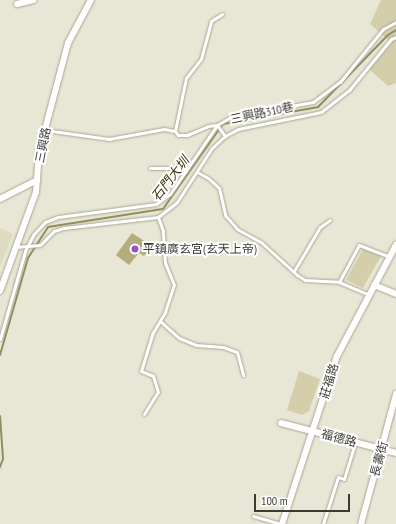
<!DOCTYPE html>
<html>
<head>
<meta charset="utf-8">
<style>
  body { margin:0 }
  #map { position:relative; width:396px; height:524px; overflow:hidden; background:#e8e6d4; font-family:"PT Sans Narrow","Noto Sans TC",sans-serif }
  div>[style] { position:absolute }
  .built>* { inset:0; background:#dedbc1 }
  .green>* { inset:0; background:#d4ceaa }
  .stream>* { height:2px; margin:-1px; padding:0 1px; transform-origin:1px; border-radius:1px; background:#938c5e }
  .building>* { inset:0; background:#b4ad7e }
  .roads { filter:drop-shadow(0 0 1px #a8a695) drop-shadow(0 0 1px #a8a695) }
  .service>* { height:3px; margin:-1.5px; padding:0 1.5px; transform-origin:1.5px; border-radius:1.5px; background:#fff }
  .minor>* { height:6px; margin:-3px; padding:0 3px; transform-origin:3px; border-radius:3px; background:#fff }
  .dots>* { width:11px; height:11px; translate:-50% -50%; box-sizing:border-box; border:2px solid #fff; border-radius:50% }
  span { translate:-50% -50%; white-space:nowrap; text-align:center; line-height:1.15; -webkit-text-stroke:4px #fff; paint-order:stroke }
  .street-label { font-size:12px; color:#3b3a33 }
  .poi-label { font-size:12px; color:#3b3a33 }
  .left { translate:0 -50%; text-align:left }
  .water-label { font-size:13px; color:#3a340c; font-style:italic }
  .scale { position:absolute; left:254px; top:494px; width:96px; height:18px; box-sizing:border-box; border:2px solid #3b3a33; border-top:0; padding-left:5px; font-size:12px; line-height:14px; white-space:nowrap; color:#3b3a33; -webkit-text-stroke:3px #fff; paint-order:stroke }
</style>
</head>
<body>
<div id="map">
  <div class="built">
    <div style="clip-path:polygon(0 228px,13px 234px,0 267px)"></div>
  </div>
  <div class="green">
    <div style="clip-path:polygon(381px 0,396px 0,396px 83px,388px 86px,369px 69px,392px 43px,370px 24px)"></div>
    <div style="clip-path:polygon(363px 249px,381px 256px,363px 288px,346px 280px)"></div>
    <div style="clip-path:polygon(299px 371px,320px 379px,309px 411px,302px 415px,287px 410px)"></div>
  </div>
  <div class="stream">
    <div style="left:0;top:355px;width:101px;rotate:-73.9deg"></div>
    <div style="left:28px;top:258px;width:37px;rotate:-57deg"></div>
    <div style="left:48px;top:227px;width:116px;rotate:-8.9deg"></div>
    <div style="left:163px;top:209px;width:104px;rotate:-54.8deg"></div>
    <div style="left:223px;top:124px;width:97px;rotate:-10.1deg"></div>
    <div style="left:318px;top:107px;width:100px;rotate:-45.8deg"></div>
    <div style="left:388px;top:35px;width:9px;rotate:-32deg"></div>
    <div style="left:0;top:416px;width:43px;rotate:86deg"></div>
    <div style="left:3px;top:459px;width:9px;rotate:111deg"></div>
  </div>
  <div class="building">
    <div style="clip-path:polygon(132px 233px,152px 246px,144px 256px,139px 253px,129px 265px,116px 255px)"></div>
  </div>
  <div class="roads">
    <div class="service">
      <div style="left:45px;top:130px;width:65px;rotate:8deg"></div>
      <div style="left:109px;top:139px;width:56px;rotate:-10.3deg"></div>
      <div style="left:164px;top:129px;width:11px;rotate:10deg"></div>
      <div style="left:175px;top:131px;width:5px;rotate:53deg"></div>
      <div style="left:178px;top:135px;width:9px"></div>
      <div style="left:187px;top:135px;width:23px;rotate:-23deg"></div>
      <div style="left:208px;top:126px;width:9px;rotate:-6deg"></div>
      <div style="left:217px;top:125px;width:14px;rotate:54deg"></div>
      <div style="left:175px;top:131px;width:54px;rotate:-78.3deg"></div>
      <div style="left:186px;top:78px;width:24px;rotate:-52deg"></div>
      <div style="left:201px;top:59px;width:39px;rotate:-75deg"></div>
      <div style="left:211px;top:21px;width:13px;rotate:-32deg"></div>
      <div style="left:150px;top:168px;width:32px"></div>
      <div style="left:182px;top:168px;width:5px;rotate:37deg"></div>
      <div style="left:197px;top:172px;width:13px;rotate:29deg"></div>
      <div style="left:208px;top:178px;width:15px;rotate:42deg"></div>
      <div style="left:219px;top:188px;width:28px;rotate:77deg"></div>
      <div style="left:225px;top:215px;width:18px;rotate:49deg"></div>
      <div style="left:237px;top:229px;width:29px;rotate:29deg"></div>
      <div style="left:262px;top:243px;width:47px;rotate:42.4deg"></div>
      <div style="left:297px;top:275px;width:9px;rotate:32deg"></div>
      <div style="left:305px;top:280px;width:34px;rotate:3deg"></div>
      <div style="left:339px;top:282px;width:33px;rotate:23deg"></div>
      <div style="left:16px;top:247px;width:24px;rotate:-5deg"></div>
      <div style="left:40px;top:245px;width:20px;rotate:-45deg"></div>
      <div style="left:54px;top:231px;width:10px;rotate:-17deg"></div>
      <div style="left:64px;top:228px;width:95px;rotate:-6.7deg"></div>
      <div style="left:158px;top:217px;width:24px;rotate:-38deg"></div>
      <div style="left:177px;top:202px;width:64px;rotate:-57.1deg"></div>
      <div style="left:212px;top:148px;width:18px;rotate:-43deg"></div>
      <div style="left:225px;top:136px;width:15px;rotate:-28deg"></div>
      <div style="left:238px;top:129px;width:85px;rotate:-11.6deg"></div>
      <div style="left:321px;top:112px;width:37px;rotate:-38deg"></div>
      <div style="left:350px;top:89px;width:65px;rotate:-50.6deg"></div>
      <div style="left:391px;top:39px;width:5px;rotate:-22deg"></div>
      <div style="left:294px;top:271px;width:51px;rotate:-59.4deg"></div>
      <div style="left:320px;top:227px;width:12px;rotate:-35deg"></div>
      <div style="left:339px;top:282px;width:42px;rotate:-61.6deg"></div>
      <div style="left:359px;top:245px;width:33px;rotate:21deg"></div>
      <div style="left:160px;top:321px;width:25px;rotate:42deg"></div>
      <div style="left:179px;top:338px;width:18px;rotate:22deg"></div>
      <div style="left:196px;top:345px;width:27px;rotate:4deg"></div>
      <div style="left:223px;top:347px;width:15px;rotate:20deg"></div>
      <div style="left:237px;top:352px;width:24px;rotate:75deg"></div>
      <div style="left:0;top:339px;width:91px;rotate:-74.1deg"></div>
      <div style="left:25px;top:251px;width:18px;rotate:-63deg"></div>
      <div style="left:33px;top:235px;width:18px;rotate:-47deg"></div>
      <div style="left:45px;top:222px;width:14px;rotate:-21deg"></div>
      <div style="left:58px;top:217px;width:99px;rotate:-7.6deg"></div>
      <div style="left:156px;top:204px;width:17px;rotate:-36deg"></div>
      <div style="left:170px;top:194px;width:83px;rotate:-55.7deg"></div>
      <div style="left:217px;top:125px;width:16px;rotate:-30deg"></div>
      <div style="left:231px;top:117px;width:83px;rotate:-10.4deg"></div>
      <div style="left:313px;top:102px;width:34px;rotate:-37deg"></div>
      <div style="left:340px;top:82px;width:68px;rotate:-50.9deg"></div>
      <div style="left:383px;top:29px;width:15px;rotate:-28deg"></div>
      <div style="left:144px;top:414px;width:26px;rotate:-58deg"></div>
      <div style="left:158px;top:392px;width:17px;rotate:-107deg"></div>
      <div style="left:153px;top:376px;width:13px;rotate:-157deg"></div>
      <div style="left:141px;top:371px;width:39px;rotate:-73deg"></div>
      <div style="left:152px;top:334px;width:26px;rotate:-59deg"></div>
      <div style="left:165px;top:312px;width:28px;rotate:-72deg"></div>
      <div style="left:174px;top:285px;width:24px;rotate:-112deg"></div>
      <div style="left:165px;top:263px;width:32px;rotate:-94deg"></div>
      <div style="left:163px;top:231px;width:15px;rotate:-110deg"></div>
      <div style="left:253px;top:516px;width:29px;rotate:16deg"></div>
      <div style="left:323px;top:524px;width:49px;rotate:-72.3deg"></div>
      <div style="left:338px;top:477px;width:6px;rotate:18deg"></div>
      <div style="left:344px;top:479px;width:38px;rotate:-73deg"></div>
    </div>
    <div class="minor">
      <div style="left:17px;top:4px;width:17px;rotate:-13deg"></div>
      <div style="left:0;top:199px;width:42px;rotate:-27.2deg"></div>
      <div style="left:374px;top:285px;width:24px;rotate:22deg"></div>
      <div style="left:0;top:291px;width:105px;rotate:-70deg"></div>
      <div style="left:36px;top:192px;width:40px;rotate:-85.7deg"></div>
      <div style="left:39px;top:152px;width:113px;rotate:-75.1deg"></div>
      <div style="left:68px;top:43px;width:49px;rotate:-61.9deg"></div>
      <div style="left:281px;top:423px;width:119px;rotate:14.6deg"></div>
      <div style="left:282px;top:524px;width:177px;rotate:-71.9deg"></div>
      <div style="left:337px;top:356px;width:126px;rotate:-62deg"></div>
      <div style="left:361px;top:524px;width:135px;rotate:-74.9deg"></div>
    </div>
  </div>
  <div class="dots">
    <div style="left:135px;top:249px;background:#9952c6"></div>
  </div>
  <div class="street-label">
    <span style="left:262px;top:113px;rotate:-12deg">三興路310巷</span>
    <span style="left:43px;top:145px;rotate:-79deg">三興路</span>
    <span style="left:329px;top:381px;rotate:-73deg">莊福路</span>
    <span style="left:339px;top:438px;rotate:15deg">福德路</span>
    <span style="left:379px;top:459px;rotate:-75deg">長壽街</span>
  </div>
  <div class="poi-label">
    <span class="left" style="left:143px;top:249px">平鎮廣玄宮(玄天上帝)</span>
  </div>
  <div class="water-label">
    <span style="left:171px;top:179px;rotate:-52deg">石門大圳</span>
  </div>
  <div class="scale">100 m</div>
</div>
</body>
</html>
